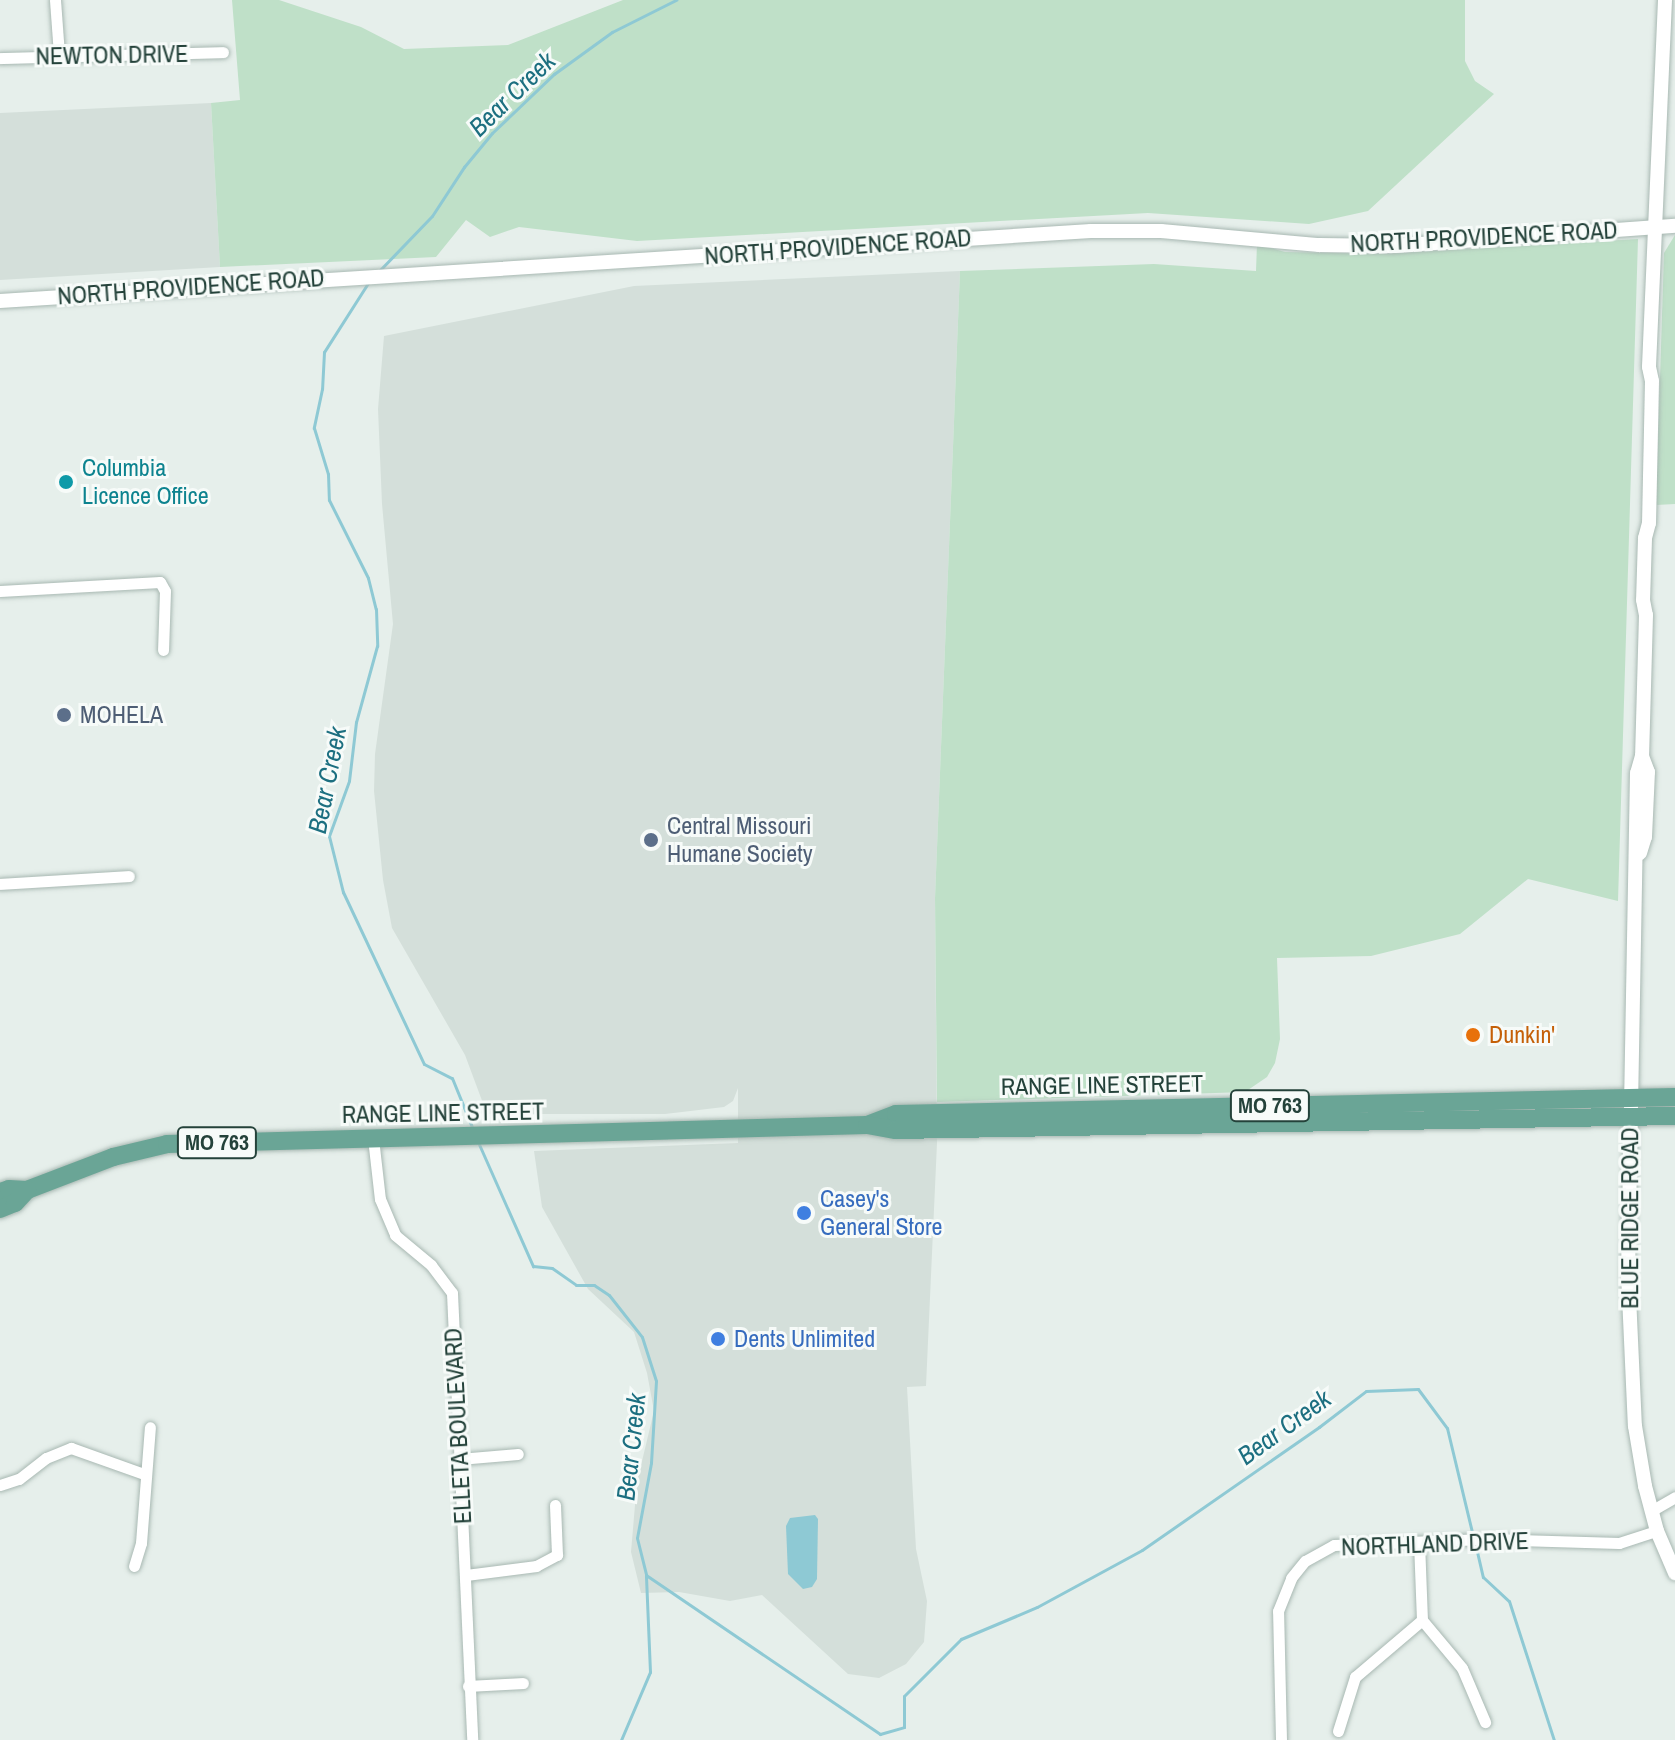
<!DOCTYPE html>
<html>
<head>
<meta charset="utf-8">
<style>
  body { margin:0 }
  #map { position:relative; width:1675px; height:1740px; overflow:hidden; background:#e6efeb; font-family:"Archivo Narrow",sans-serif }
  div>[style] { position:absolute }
  .built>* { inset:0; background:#d4dfda }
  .green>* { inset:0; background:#bfe0c8 }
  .water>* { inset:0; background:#8ec9d4 }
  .stream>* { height:3px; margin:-1.5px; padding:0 1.5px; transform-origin:1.5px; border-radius:1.5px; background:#8ec9d4 }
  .roads { filter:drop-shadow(0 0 2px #a8b8b2) drop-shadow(0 0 2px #a8b8b2) }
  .minor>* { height:11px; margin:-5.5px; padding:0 5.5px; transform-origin:5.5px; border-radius:5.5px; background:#fff }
  .tertiary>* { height:14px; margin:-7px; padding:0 7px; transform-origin:7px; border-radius:7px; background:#fff }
  .primary>* { height:18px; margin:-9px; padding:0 9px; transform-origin:9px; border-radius:9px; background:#6aa596 }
  .dots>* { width:22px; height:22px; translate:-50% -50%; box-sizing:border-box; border:4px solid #f7fbf9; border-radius:50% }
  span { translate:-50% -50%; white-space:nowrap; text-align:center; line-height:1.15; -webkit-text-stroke:6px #f7fbf9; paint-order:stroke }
  .shield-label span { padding:2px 6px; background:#f7fbf9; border:2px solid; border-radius:6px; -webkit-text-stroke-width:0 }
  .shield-label { font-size:22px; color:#24423a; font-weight:700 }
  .street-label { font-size:24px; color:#24423a }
  .culture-label { font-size:24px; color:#0d838f }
  .left { translate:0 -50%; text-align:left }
  .service-label { font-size:24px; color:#4e5e75 }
  .food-label { font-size:24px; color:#c56008 }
  .shop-label { font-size:24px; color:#366cbe }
  .water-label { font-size:26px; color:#1c6f80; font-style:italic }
</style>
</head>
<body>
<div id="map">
  <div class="built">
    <div style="clip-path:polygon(211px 103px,220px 267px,0 280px,0 113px)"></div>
    <div style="clip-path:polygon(960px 271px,935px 898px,937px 1143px,926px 1386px,907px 1387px,916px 1549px,927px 1601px,924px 1642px,906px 1664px,879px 1678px,848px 1674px,762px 1595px,730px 1601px,679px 1592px,641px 1593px,631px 1552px,637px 1482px,654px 1411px,647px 1373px,634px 1332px,588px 1289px,542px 1207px,534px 1151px,738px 1143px,738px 1088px,733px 1101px,724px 1107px,665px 1114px,487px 1114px,465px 1055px,392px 928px,383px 880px,374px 791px,375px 754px,393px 624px,382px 504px,378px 409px,384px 336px,634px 286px)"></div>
  </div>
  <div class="green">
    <div style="clip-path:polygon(232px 0,279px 0,361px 27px,404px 49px,508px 45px,623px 0,1465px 0,1465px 61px,1475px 81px,1494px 94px,1368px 211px,1309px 224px,1148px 213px,637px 241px,519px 227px,490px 237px,466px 220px,436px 257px,220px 267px,211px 103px,240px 100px)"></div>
    <div style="clip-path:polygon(1675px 235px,1675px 504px,1656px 505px,1664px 253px)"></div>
    <div style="clip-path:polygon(1638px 239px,1618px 901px,1528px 879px,1460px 934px,1371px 956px,1277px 958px,1280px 1039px,1275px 1063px,1267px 1077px,1245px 1092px,937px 1102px,935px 898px,960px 271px,1154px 264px,1256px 271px,1257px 244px,1285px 252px,1384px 254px)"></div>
  </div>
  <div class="water">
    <div style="clip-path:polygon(815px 1515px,818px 1519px,817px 1579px,812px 1587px,803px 1589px,788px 1574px,786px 1526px,790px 1518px)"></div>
  </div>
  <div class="stream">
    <div style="left:379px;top:271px;width:76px;rotate:-46.1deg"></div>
    <div style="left:432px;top:216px;width:59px;rotate:-56.9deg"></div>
    <div style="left:464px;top:167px;width:44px;rotate:-50.5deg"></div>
    <div style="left:492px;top:133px;width:86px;rotate:-43.6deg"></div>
    <div style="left:554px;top:74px;width:72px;rotate:-35.9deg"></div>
    <div style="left:612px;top:32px;width:72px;rotate:-26.6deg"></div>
    <div style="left:368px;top:283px;width:82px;rotate:122.5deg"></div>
    <div style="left:324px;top:352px;width:37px;rotate:93deg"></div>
    <div style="left:322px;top:389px;width:40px;rotate:102deg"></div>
    <div style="left:314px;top:428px;width:48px;rotate:73.1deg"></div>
    <div style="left:328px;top:474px;width:26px;rotate:88deg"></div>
    <div style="left:329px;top:500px;width:87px;rotate:63.4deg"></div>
    <div style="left:368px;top:578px;width:32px;rotate:76deg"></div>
    <div style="left:376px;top:609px;width:37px;rotate:88deg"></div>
    <div style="left:377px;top:646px;width:79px;rotate:105.4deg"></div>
    <div style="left:356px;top:722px;width:59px;rotate:96.8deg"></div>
    <div style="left:349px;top:781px;width:59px;rotate:110deg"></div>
    <div style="left:329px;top:836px;width:58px;rotate:76deg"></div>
    <div style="left:343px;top:892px;width:190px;rotate:64.8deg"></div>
    <div style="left:424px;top:1064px;width:31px;rotate:27deg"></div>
    <div style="left:452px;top:1078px;width:53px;rotate:67.8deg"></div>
    <div style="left:478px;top:1142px;width:136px;rotate:66.1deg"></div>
    <div style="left:533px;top:1266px;width:19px;rotate:6deg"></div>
    <div style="left:552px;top:1268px;width:29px;rotate:35deg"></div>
    <div style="left:576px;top:1285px;width:18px"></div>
    <div style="left:594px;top:1285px;width:18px;rotate:34deg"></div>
    <div style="left:609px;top:1295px;width:53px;rotate:51.8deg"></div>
    <div style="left:642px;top:1337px;width:46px;rotate:72.3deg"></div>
    <div style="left:656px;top:1381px;width:82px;rotate:93.5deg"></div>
    <div style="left:651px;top:1463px;width:76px;rotate:100.6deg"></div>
    <div style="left:637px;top:1538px;width:38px;rotate:76deg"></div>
    <div style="left:646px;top:1575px;width:283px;rotate:34.2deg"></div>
    <div style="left:880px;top:1734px;width:25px;rotate:-16deg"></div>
    <div style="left:904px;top:1727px;width:31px;rotate:-90deg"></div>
    <div style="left:904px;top:1696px;width:81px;rotate:-45deg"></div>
    <div style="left:961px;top:1639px;width:82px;rotate:-22.8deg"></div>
    <div style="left:1037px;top:1607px;width:119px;rotate:-28.5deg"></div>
    <div style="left:1142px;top:1550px;width:216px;rotate:-34.8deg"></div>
    <div style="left:1319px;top:1427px;width:59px;rotate:-37.5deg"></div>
    <div style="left:1366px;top:1391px;width:52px;rotate:-2.2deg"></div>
    <div style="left:1418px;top:1389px;width:49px;rotate:53.4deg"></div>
    <div style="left:1447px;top:1428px;width:111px;rotate:76.5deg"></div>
    <div style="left:1475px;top:1543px;width:35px;rotate:77deg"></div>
    <div style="left:1483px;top:1577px;width:35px;rotate:43deg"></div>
    <div style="left:1509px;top:1601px;width:146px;rotate:72.1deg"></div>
    <div style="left:621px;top:1740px;width:74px;rotate:-66.9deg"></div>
    <div style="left:650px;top:1672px;width:97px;rotate:-92.4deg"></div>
  </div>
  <div class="roads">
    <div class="minor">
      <div style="left:55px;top:0;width:55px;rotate:85.8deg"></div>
      <div style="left:0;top:58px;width:223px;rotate:-1.5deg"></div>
      <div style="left:0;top:591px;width:160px;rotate:-3.2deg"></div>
      <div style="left:160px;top:582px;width:10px;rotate:61deg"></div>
      <div style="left:165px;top:591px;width:59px;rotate:91.9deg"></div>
      <div style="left:0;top:884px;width:129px;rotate:-3.5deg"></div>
      <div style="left:373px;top:1138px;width:61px;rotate:83.5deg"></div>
      <div style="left:380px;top:1199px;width:39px;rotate:67deg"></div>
      <div style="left:395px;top:1235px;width:47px;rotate:39.8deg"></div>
      <div style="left:431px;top:1265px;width:35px;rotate:53deg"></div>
      <div style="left:452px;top:1293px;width:447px;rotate:87.4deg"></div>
      <div style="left:459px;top:1459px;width:59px;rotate:-4.8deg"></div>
      <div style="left:0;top:1485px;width:20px;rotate:-18deg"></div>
      <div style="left:19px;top:1479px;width:34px;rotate:-38deg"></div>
      <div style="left:46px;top:1458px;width:27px;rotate:-22deg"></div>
      <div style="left:71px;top:1448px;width:77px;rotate:19.6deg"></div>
      <div style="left:1651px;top:1511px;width:28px;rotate:-30deg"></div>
      <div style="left:1419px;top:1542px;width:78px;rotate:87.8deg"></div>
      <div style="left:1422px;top:1620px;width:62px;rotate:50.2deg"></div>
      <div style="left:1462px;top:1668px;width:59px;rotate:66.9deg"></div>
      <div style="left:134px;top:1566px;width:24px;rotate:-73deg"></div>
      <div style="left:141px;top:1543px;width:116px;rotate:-85.6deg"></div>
      <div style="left:466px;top:1575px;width:71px;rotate:-7.3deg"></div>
      <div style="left:536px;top:1566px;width:24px;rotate:-28deg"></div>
      <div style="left:557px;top:1555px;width:50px;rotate:-92.3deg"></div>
      <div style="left:468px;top:1686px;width:55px;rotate:-3.1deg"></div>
      <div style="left:1338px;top:1731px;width:57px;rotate:-72.5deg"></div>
      <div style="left:1355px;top:1677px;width:88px;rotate:-40.4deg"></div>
      <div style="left:1281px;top:1740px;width:129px;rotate:-91.3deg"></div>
      <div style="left:1278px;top:1611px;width:35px;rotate:-68deg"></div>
      <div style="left:1291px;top:1578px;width:22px;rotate:-51deg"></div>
      <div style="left:1305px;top:1561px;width:33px;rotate:-29deg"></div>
      <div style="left:1334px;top:1545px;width:150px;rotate:-2.3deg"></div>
      <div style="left:1484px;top:1539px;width:135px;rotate:1.7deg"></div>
      <div style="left:1619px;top:1543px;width:40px;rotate:-18deg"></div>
    </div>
    <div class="tertiary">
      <div style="left:1665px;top:0;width:367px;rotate:92.5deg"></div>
      <div style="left:1649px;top:367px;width:14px;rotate:78deg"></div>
      <div style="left:1652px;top:381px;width:142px;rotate:91.2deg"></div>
      <div style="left:1649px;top:523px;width:16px;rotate:105deg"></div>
      <div style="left:1645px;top:538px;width:62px;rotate:91.8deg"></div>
      <div style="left:1643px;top:600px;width:15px;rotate:79deg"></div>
      <div style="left:1646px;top:615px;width:141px;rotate:91.6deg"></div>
      <div style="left:1642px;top:756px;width:18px;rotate:106deg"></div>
      <div style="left:1637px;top:773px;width:501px;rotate:91.03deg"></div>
      <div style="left:1628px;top:1274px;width:152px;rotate:87.4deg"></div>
      <div style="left:1635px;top:1426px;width:61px;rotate:80.5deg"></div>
      <div style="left:1645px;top:1486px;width:47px;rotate:75.1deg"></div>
      <div style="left:1657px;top:1531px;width:46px;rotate:66.8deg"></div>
      <div style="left:0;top:301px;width:1093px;rotate:-3.67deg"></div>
      <div style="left:1091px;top:231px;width:70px"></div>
      <div style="left:1161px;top:231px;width:159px;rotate:5.1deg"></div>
      <div style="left:1319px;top:245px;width:74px;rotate:0.8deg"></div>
      <div style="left:1393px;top:246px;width:283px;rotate:-4.1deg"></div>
      <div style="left:1640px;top:853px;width:17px;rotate:-73deg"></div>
      <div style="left:1645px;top:837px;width:65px;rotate:-87.4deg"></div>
      <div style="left:1648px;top:772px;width:17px;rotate:-111deg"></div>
    </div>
    <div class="primary">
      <div style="left:870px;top:1124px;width:28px;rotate:-21deg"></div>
      <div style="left:896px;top:1114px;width:779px;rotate:-1.25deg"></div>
      <div style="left:0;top:1192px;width:9px;rotate:-18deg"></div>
      <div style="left:9px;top:1189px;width:18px;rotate:3deg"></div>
      <div style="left:27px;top:1190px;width:92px;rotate:-21deg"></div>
      <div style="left:113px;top:1157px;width:56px;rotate:-13.5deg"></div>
      <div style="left:167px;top:1144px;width:700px;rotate:-1.55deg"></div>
      <div style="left:867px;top:1125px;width:29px;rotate:10deg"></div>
      <div style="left:896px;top:1130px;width:779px;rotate:-1.03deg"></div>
      <div style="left:0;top:1209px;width:16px;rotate:-22deg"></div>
      <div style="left:15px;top:1203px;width:18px;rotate:-47deg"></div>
    </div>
  </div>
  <div class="dots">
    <div style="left:66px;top:482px;background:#0f9aa8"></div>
    <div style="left:64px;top:715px;background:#5c6f8a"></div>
    <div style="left:651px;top:840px;background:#5c6f8a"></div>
    <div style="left:1473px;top:1035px;background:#e8710a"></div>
    <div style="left:804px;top:1213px;background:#3f7fe0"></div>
    <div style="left:718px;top:1339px;background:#3f7fe0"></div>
  </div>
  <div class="shield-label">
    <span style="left:1270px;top:1106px">MO 763</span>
    <span style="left:217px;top:1143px">MO 763</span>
  </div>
  <div class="street-label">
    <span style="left:112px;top:55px;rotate:-1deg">NEWTON DRIVE</span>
    <span style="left:1484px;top:237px;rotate:-3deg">NORTH PROVIDENCE ROAD</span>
    <span style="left:838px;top:247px;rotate:-4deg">NORTH PROVIDENCE ROAD</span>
    <span style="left:191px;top:287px;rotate:-4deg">NORTH PROVIDENCE ROAD</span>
    <span style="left:1102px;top:1085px;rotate:-1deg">RANGE LINE STREET</span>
    <span style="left:443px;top:1113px;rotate:-1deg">RANGE LINE STREET</span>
    <span style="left:1630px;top:1218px;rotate:-90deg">BLUE RIDGE ROAD</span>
    <span style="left:458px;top:1426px;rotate:-93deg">ELLETA BOULEVARD</span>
    <span style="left:1435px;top:1544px;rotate:-2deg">NORTHLAND DRIVE</span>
  </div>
  <div class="culture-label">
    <span class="left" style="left:82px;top:482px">Columbia<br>Licence Office</span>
  </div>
  <div class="service-label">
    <span class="left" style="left:80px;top:715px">MOHELA</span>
    <span class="left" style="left:667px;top:840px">Central Missouri<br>Humane Society</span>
  </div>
  <div class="food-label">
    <span class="left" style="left:1489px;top:1035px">Dunkin'</span>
  </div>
  <div class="shop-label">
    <span class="left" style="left:820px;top:1213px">Casey's<br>General Store</span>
    <span class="left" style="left:734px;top:1339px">Dents Unlimited</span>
  </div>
  <div class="water-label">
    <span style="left:512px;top:94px;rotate:-44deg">Bear Creek</span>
    <span style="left:327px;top:780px;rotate:-79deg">Bear Creek</span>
    <span style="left:1284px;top:1427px;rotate:-36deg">Bear Creek</span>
    <span style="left:631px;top:1447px;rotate:-84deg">Bear Creek</span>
  </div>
</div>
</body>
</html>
